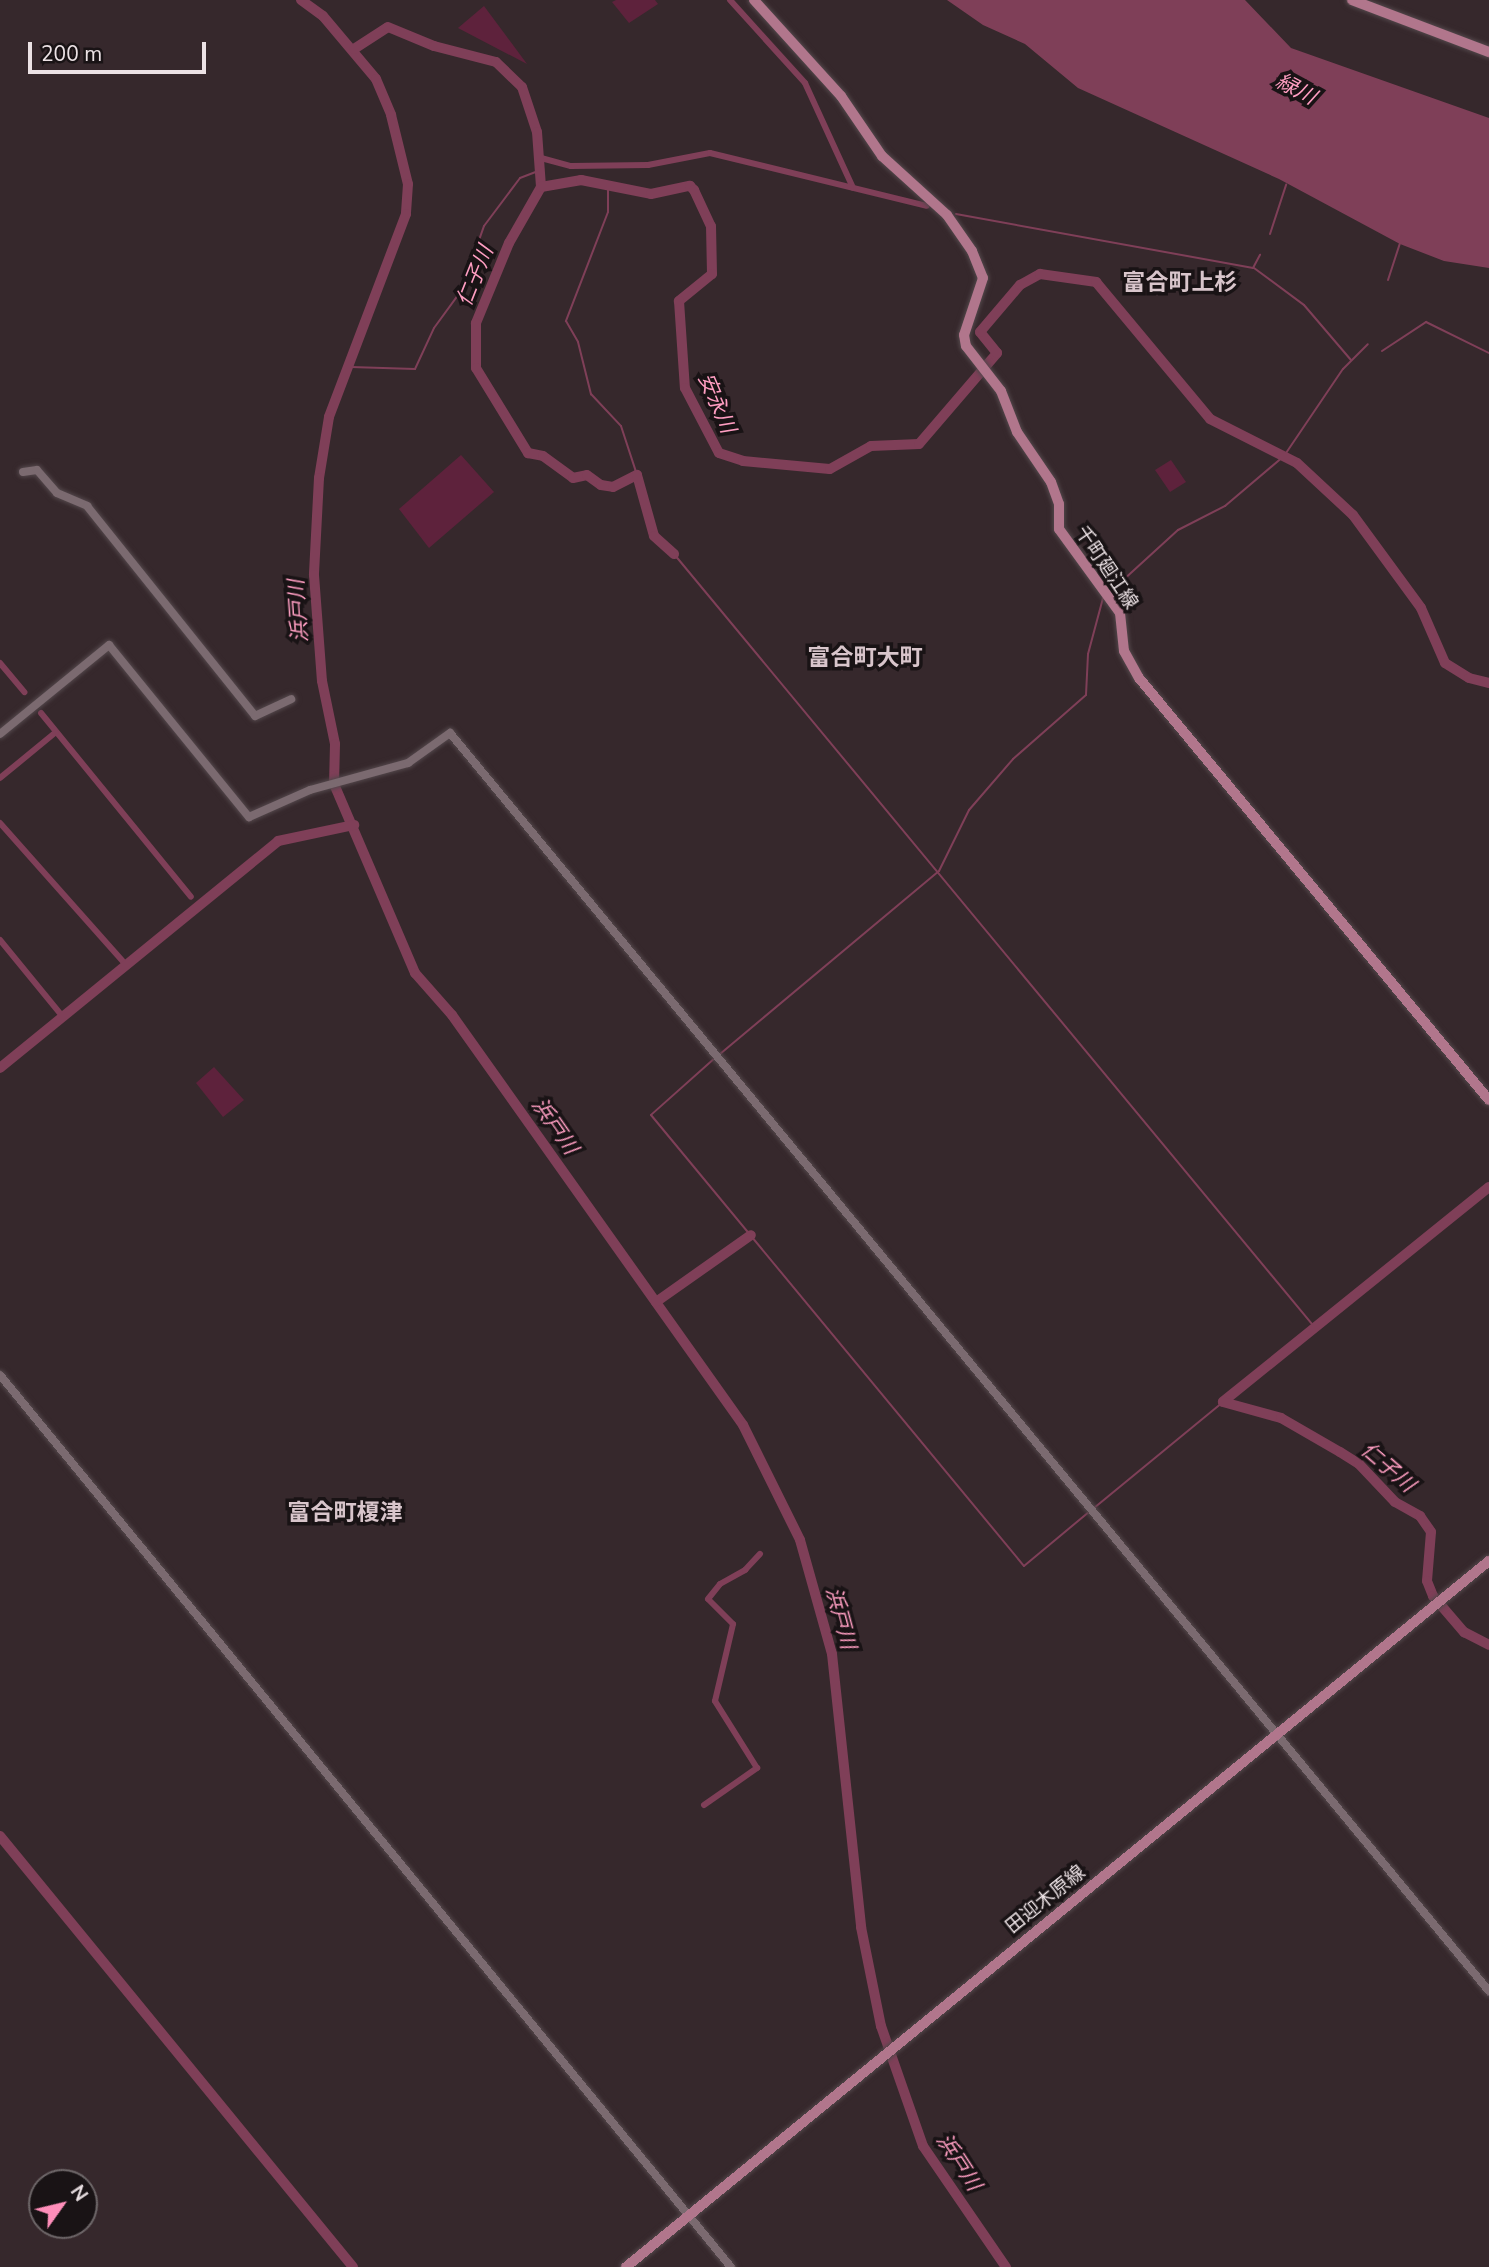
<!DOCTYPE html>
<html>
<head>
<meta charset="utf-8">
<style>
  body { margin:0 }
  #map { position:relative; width:1489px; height:2267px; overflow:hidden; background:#36282c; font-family:"Nunito Sans","Noto Sans JP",sans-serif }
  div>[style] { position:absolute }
  .green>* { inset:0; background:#5e223c }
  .water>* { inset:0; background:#7f3f58 }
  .stream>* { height:2px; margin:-1px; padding:0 1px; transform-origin:1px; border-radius:1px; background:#7f3f58 }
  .canal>* { height:6px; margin:-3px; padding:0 3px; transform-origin:3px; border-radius:3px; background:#7f3f58 }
  .river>* { height:10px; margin:-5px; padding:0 5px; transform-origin:5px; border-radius:5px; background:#7f3f58 }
  .roads { filter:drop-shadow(0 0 2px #53474b) drop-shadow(0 0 2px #53474b) }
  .minor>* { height:8px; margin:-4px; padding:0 4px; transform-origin:4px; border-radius:4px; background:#7b6a70 }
  .major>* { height:10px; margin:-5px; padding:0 5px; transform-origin:5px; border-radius:5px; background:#b1768c }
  span { translate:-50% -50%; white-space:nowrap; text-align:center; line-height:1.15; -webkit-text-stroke:7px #191315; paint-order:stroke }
  .street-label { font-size:19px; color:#ece2e5 }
  .water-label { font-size:21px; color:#ff9ec2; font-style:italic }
  .quarter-label { font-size:23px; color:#d8c5cb; font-weight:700 }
  .north { position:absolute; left:28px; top:2169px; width:70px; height:70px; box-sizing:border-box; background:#191315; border:2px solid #6d6668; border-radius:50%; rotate:56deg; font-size:19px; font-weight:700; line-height:28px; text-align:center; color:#ece2e5 }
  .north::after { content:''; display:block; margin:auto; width:24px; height:32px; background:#ff8eba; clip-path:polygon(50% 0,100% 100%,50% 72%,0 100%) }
  .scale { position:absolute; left:28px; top:42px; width:178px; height:32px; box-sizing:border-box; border:4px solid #ece2e5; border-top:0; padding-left:9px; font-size:21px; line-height:24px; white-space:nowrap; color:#ece2e5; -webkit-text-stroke:5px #191315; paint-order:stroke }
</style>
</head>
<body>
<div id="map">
  <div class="green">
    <div style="clip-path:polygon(616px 0,655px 0,658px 4px,629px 23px,612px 2px)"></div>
    <div style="clip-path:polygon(484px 6px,527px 64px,458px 28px)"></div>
    <div style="clip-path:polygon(461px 455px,494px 492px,429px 548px,399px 509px)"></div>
    <div style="clip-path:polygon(1171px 460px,1186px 482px,1170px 492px,1155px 470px)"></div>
    <div style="clip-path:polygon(214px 1067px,244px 1100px,223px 1117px,196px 1083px)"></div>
  </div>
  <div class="water">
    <div style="clip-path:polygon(947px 0,1245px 0,1291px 48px,1489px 118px,1489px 268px,1444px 261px,1400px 244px,1279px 179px,1078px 88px,1025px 44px,983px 25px)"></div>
  </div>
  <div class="stream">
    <div style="left:608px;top:185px;width:27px;rotate:90deg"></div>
    <div style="left:608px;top:212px;width:117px;rotate:111.1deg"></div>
    <div style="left:566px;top:321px;width:24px;rotate:60deg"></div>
    <div style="left:578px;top:342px;width:54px;rotate:76deg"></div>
    <div style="left:591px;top:394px;width:44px;rotate:46.8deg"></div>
    <div style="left:621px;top:426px;width:52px;rotate:71.9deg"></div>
    <div style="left:956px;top:214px;width:302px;rotate:10.3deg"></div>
    <div style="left:1253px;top:268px;width:15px;rotate:-62deg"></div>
    <div style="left:1270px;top:234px;width:52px;rotate:-71.9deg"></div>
    <div style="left:1254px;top:268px;width:62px;rotate:36.5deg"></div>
    <div style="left:1304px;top:305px;width:72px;rotate:49.5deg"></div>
    <div style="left:1388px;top:280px;width:38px;rotate:-72deg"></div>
    <div style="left:1382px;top:351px;width:53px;rotate:-33.4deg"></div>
    <div style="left:1426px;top:322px;width:70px;rotate:26.2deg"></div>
    <div style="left:351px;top:367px;width:64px;rotate:1.8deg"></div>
    <div style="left:415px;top:369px;width:45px;rotate:-65.1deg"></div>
    <div style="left:434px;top:328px;width:46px;rotate:-53.9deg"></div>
    <div style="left:461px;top:291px;width:69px;rotate:-70.5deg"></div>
    <div style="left:484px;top:226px;width:60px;rotate:-53.1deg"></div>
    <div style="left:520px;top:178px;width:25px;rotate:-21deg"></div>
    <div style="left:674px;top:554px;width:1006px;rotate:50.36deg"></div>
    <div style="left:1110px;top:592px;width:92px;rotate:-42.4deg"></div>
    <div style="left:1178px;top:530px;width:53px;rotate:-27.1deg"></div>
    <div style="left:1225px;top:506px;width:77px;rotate:-40.3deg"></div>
    <div style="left:1284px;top:456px;width:105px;rotate:-55.9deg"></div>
    <div style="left:1343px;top:369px;width:35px;rotate:-45deg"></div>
    <div style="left:720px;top:1054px;width:285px;rotate:-39.9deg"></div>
    <div style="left:939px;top:871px;width:68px;rotate:-63.8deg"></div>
    <div style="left:969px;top:810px;width:67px;rotate:-49.2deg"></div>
    <div style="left:1013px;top:759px;width:97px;rotate:-41.2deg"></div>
    <div style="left:1086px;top:695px;width:41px;rotate:-87.2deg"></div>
    <div style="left:1088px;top:654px;width:58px;rotate:-75deg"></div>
    <div style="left:716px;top:1057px;width:87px;rotate:138.3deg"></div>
    <div style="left:651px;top:1115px;width:585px;rotate:50.41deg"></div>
    <div style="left:1024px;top:1566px;width:86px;rotate:-39.8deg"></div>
    <div style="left:1094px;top:1508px;width:167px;rotate:-39.4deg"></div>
  </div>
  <div class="canal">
    <div style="left:730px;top:0;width:112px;rotate:47.9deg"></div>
    <div style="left:805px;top:83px;width:115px;rotate:65.4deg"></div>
    <div style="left:541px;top:158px;width:31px;rotate:15deg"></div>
    <div style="left:571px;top:166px;width:77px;rotate:-0.7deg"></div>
    <div style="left:648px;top:165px;width:63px;rotate:-11deg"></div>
    <div style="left:710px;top:153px;width:223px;rotate:13.7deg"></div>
    <div style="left:0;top:663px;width:38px;rotate:50deg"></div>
    <div style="left:41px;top:713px;width:237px;rotate:50.8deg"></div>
    <div style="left:0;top:778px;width:72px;rotate:-39.4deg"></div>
    <div style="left:0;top:823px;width:190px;rotate:48.4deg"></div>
    <div style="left:0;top:940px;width:99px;rotate:50.7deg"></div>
    <div style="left:704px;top:1805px;width:65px;rotate:-34.9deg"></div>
    <div style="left:757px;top:1768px;width:79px;rotate:-122.1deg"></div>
    <div style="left:715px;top:1701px;width:79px;rotate:-76.8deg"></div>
    <div style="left:733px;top:1624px;width:35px;rotate:-135deg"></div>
    <div style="left:708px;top:1599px;width:19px;rotate:-51deg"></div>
    <div style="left:720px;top:1584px;width:29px;rotate:-29deg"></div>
    <div style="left:745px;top:1570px;width:22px;rotate:-47deg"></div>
  </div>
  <div class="river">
    <div style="left:301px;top:0;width:27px;rotate:36deg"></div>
    <div style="left:323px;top:16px;width:82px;rotate:49.9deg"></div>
    <div style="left:376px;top:79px;width:39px;rotate:67deg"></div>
    <div style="left:391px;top:115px;width:71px;rotate:76.2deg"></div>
    <div style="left:408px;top:184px;width:30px;rotate:94deg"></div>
    <div style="left:406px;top:214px;width:217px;rotate:110.8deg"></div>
    <div style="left:329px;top:417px;width:62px;rotate:99.3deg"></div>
    <div style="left:319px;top:478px;width:97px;rotate:93deg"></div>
    <div style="left:314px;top:575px;width:106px;rotate:85.7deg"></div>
    <div style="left:322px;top:681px;width:64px;rotate:78.3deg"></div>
    <div style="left:335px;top:744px;width:40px;rotate:91.4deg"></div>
    <div style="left:334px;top:784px;width:206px;rotate:66.8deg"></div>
    <div style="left:415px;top:973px;width:56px;rotate:48.6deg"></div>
    <div style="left:452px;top:1015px;width:503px;rotate:54.63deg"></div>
    <div style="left:743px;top:1425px;width:128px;rotate:63.6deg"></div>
    <div style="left:800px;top:1540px;width:118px;rotate:74.3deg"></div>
    <div style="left:832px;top:1654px;width:275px;rotate:83.9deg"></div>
    <div style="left:861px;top:1927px;width:101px;rotate:78.6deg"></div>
    <div style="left:881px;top:2026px;width:127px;rotate:70.7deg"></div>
    <div style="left:923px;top:2146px;width:147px;rotate:55.6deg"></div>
    <div style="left:354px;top:49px;width:40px;rotate:-32.9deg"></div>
    <div style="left:388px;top:27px;width:50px;rotate:22.4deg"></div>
    <div style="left:434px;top:46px;width:64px;rotate:14.5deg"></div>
    <div style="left:496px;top:62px;width:36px;rotate:44deg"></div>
    <div style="left:522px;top:87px;width:47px;rotate:71.6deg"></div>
    <div style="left:537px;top:132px;width:55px;rotate:85.8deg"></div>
    <div style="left:541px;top:187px;width:64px;rotate:119.7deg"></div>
    <div style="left:509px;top:243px;width:87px;rotate:112.4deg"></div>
    <div style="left:476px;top:323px;width:45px;rotate:90deg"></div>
    <div style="left:476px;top:368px;width:100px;rotate:58.5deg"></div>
    <div style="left:528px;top:453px;width:15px;rotate:11deg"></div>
    <div style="left:543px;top:456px;width:37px;rotate:36deg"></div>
    <div style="left:573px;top:478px;width:14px;rotate:-12deg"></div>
    <div style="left:587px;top:475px;width:17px;rotate:36deg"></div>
    <div style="left:601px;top:485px;width:12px;rotate:9deg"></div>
    <div style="left:613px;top:487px;width:27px;rotate:-27deg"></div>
    <div style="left:637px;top:475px;width:63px;rotate:74.4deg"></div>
    <div style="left:654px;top:536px;width:27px;rotate:42deg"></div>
    <div style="left:541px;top:187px;width:41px;rotate:-9.9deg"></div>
    <div style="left:581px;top:180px;width:71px;rotate:11.3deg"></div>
    <div style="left:651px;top:194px;width:40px;rotate:-12deg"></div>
    <div style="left:690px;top:186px;width:6px;rotate:45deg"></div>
    <div style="left:694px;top:190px;width:40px;rotate:65deg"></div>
    <div style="left:711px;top:226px;width:48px;rotate:88.8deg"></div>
    <div style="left:712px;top:274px;width:43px;rotate:140.7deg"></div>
    <div style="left:679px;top:301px;width:87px;rotate:86.1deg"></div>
    <div style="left:685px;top:388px;width:73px;rotate:62.4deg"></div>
    <div style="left:719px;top:453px;width:25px;rotate:18deg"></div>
    <div style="left:743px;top:461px;width:87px;rotate:5.3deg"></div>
    <div style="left:830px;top:469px;width:47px;rotate:-29.3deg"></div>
    <div style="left:871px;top:446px;width:48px;rotate:-2.4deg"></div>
    <div style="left:919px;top:444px;width:120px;rotate:-49.4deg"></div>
    <div style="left:997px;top:353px;width:27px;rotate:-129deg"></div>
    <div style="left:980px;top:332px;width:62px;rotate:-49.6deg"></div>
    <div style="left:1020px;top:285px;width:23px;rotate:-29deg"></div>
    <div style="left:1040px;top:274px;width:57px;rotate:8.1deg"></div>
    <div style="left:1096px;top:282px;width:178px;rotate:50.2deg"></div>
    <div style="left:1210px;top:419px;width:97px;rotate:26.8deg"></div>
    <div style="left:1297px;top:463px;width:76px;rotate:42.9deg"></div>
    <div style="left:1353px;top:515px;width:115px;rotate:53.8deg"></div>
    <div style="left:1421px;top:608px;width:60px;rotate:66.4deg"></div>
    <div style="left:1445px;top:663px;width:28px;rotate:32deg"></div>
    <div style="left:1469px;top:678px;width:21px;rotate:14deg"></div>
    <div style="left:0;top:1068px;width:359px;rotate:-39.2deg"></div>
    <div style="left:278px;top:841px;width:78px;rotate:-11.9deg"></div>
    <div style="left:1489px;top:1187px;width:342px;rotate:141.1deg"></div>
    <div style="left:1223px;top:1402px;width:60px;rotate:15.4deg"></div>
    <div style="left:1281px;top:1418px;width:68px;rotate:30deg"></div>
    <div style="left:1340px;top:1452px;width:22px;rotate:32deg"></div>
    <div style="left:1359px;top:1464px;width:52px;rotate:46.5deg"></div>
    <div style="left:1395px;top:1502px;width:29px;rotate:29deg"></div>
    <div style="left:1420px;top:1516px;width:19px;rotate:55deg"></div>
    <div style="left:1431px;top:1532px;width:49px;rotate:94.7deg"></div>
    <div style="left:1427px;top:1581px;width:16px;rotate:68deg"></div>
    <div style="left:1433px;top:1596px;width:48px;rotate:49.3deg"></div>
    <div style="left:1464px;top:1632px;width:28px;rotate:27deg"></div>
    <div style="left:656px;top:1302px;width:116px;rotate:-35.2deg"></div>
    <div style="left:0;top:1836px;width:557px;rotate:50.68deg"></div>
  </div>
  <div class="roads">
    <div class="minor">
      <div style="left:23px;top:472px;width:14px;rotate:-8deg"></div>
      <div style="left:37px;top:470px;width:30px;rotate:49deg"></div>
      <div style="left:57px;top:493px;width:33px;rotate:23deg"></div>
      <div style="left:87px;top:506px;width:269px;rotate:51.3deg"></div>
      <div style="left:255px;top:716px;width:40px;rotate:-25deg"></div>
      <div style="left:0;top:734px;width:141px;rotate:-39.2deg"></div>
      <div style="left:109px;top:645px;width:222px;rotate:50.9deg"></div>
      <div style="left:249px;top:817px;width:67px;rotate:-23.9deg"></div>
      <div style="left:310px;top:790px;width:102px;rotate:-15.4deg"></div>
      <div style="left:408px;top:763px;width:52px;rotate:-35.5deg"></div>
      <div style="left:450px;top:733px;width:1632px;rotate:50.45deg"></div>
      <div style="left:0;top:1375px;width:1153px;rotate:50.67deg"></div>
    </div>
    <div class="major">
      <div style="left:754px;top:0;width:130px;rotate:47.8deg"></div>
      <div style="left:841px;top:96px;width:73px;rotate:55.7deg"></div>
      <div style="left:882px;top:156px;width:88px;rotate:42.2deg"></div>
      <div style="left:947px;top:215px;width:44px;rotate:55.2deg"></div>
      <div style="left:972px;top:251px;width:29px;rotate:68deg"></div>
      <div style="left:983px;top:278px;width:60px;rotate:108.4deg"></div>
      <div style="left:964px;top:335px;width:11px;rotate:80deg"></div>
      <div style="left:966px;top:346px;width:57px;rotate:52.1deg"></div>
      <div style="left:1001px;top:391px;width:44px;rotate:68.7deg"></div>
      <div style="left:1017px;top:432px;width:60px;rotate:55.8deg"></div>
      <div style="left:1051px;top:482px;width:23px;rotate:70deg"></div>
      <div style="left:1059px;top:504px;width:25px;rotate:90deg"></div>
      <div style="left:1059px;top:529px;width:104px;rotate:54deg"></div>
      <div style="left:1120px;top:613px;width:38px;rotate:84deg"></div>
      <div style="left:1124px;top:651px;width:31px;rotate:61deg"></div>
      <div style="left:1139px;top:678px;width:548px;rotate:50.33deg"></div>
      <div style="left:1352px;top:0;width:147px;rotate:20.8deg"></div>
      <div style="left:626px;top:2267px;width:1115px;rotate:-39.29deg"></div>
    </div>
  </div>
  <div class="street-label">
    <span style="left:1106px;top:568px;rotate:56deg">千町廻江線</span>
    <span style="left:1046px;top:1900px;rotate:-39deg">田迎木原線</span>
  </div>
  <div class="water-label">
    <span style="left:1296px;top:89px;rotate:28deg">緑川</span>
    <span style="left:475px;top:276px;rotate:-68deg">仁子川</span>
    <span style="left:717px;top:403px;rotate:67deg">安永川</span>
    <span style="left:298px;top:611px;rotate:-94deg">浜戸川</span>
    <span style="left:555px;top:1126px;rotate:55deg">浜戸川</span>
    <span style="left:1388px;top:1467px;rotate:41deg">仁子川</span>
    <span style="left:841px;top:1618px;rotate:75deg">浜戸川</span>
    <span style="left:959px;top:2162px;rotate:57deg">浜戸川</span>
  </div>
  <div class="quarter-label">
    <span style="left:1180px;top:283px">富合町上杉</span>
    <span style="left:865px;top:658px">富合町大町</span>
    <span style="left:345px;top:1513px">富合町榎津</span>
  </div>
  <div class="north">N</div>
  <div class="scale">200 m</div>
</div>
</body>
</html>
